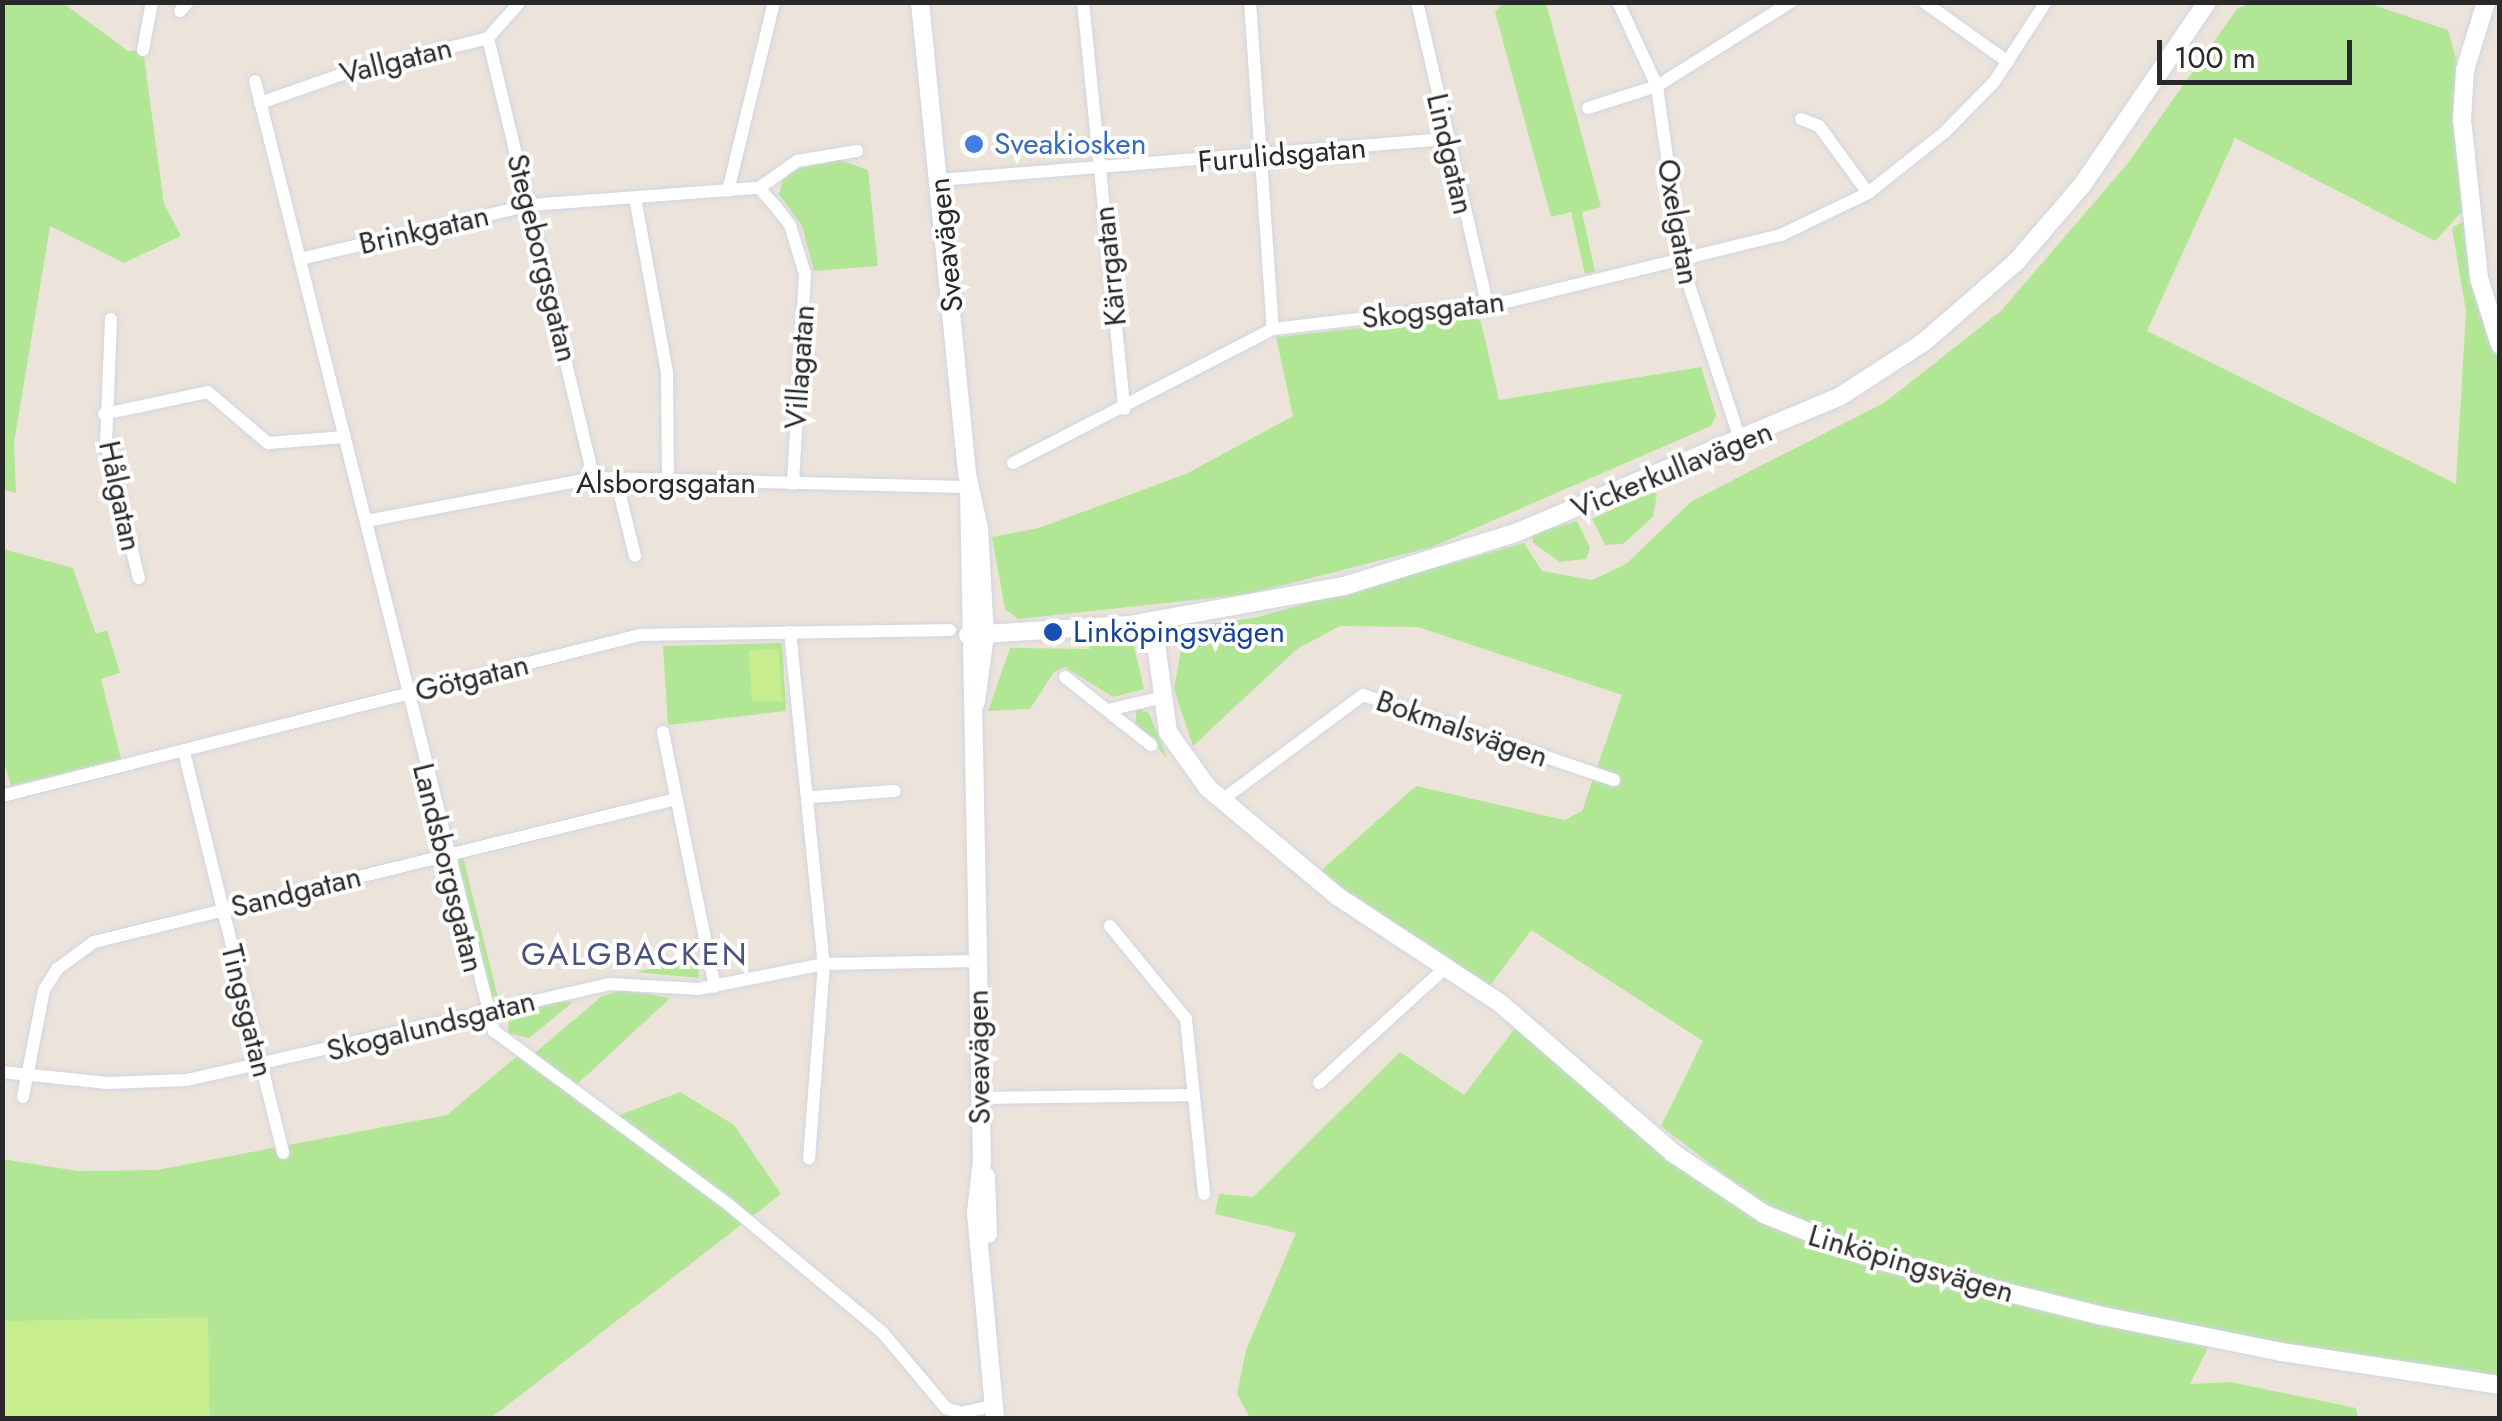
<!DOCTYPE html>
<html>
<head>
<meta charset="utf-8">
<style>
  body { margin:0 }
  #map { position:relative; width:2502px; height:1421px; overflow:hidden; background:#ece4da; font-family:Jost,sans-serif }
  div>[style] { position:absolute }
  .green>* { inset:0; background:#b1e694 }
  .pitch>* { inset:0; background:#c7ed8f }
  .roads { filter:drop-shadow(0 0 2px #d0d4e3) drop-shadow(0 0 2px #d0d4e3) }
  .minor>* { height:12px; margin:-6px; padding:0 6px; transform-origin:6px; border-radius:6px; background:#fff }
  .tertiary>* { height:18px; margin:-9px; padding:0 9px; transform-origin:9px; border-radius:9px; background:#fff }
  .secondary>* { height:18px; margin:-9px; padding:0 9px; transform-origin:9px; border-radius:9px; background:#fff }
  .dots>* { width:28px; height:28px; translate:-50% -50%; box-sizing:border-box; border:5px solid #fff; border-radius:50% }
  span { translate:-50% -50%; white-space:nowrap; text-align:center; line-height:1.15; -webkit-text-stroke:8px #fff; paint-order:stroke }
  .street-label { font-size:30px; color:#292929 }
  .shop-label { font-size:30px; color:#366cbe }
  .left { translate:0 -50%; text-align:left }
  .transit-label { font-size:30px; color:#164399 }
  .neighbourhood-label { font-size:32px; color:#48527c; letter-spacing:2.5px }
  .frame { position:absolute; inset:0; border:5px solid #292929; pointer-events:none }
  .scale { position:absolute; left:2157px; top:40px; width:195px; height:45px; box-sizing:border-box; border:5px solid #292929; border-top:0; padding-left:12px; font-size:30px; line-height:35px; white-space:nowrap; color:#292929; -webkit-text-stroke:8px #fff; paint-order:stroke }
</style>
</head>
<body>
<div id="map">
  <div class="green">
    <div style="clip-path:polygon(1504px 2px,1546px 3px,1601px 207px,1582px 212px,1595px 272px,1585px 274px,1571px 212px,1551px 217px,1495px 12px)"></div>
    <div style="clip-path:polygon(2254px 2px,2368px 3px,2448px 30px,2464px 88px,2467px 206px,2435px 241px,2235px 138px,2147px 331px,2456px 484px,2466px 311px,2452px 228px,2470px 217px,2500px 346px,2499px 1377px,2216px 1332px,2190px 1384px,2230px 1382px,2356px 1408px,2358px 1418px,1250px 1418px,1237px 1394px,1246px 1350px,1296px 1233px,1215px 1214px,1219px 1194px,1253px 1197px,1400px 1052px,1464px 1095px,1526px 1014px,1646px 1141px,1740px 1187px,1661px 1126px,1703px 1041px,1531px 930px,1490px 986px,1316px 875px,1416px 786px,1565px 820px,1582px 811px,1622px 695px,1418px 627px,1340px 626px,1297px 649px,1193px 746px,1174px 689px,1185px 627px,1254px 618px,1524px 543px,1542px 571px,1592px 580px,1626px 564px,1692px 501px,1884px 403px,2001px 311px,2128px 163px,2237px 9px)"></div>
    <div style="clip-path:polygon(3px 3px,63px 3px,128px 51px,143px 50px,164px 204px,181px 236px,124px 263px,50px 226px,14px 443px,16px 493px,3px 490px)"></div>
    <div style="clip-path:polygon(837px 159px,868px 170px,878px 266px,814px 271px,802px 226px,779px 194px,785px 172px)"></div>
    <div style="clip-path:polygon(1473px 316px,1481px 322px,1499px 400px,1701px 367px,1716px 415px,1711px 426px,1432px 547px,1249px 594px,1018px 619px,1005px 609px,992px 537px,1039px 528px,1186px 474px,1293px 416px,1276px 337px)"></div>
    <div style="clip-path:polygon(1651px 491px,1657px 494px,1653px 517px,1623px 544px,1605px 545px,1592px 519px)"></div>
    <div style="clip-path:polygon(1577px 521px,1590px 548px,1586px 559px,1560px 562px,1533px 543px,1532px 534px)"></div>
    <div style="clip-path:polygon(3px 549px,73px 568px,96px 634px,107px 630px,120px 673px,101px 679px,121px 759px,11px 786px,2px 754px)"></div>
    <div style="clip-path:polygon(1115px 637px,1134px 646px,1144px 689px,1113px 697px,1065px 667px,1054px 672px,1030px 709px,988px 711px,1010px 648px,1090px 649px,1088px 643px)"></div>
    <div style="clip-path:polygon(782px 643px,786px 711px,668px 725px,663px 646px)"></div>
    <div style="clip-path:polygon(1137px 708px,1149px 713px,1167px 758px,1135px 723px)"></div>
    <div style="clip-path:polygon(463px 857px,499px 1002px,491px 1000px,456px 861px)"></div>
    <div style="clip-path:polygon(698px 958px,699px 978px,636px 972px)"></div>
    <div style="clip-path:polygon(623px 990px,670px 998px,571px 1090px,617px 1116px,680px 1092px,734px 1125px,781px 1194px,491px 1418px,3px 1418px,2px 1159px,78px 1171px,157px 1170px,447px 1115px,522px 1052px,530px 1057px,602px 996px)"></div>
    <div style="clip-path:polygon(552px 1002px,573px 1002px,529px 1038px,508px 1033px,509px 1015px)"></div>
  </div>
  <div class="pitch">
    <div style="clip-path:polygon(779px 649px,782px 701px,752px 701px,749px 650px)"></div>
    <div style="clip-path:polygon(208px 1317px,210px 1418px,3px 1418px,3px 1321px)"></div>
  </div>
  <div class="roads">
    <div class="minor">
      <div style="left:774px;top:2px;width:194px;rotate:103.7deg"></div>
      <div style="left:728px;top:190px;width:31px;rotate:-4deg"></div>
      <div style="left:759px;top:188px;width:25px;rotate:48deg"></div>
      <div style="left:776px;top:207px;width:23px;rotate:52deg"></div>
      <div style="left:790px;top:225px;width:51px;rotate:73deg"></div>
      <div style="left:805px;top:274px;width:210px;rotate:93.3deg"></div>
      <div style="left:1083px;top:2px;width:409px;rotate:84.2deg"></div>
      <div style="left:1250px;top:2px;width:328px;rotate:86deg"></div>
      <div style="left:1417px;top:2px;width:310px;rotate:76.9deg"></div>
      <div style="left:1618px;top:2px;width:93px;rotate:65.1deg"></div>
      <div style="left:1657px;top:86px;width:180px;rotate:82deg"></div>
      <div style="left:1682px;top:264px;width:188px;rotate:71.7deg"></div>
      <div style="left:1924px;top:2px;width:103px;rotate:35.5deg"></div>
      <div style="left:180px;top:11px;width:12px;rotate:-48deg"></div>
      <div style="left:488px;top:38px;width:453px;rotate:76.5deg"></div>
      <div style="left:143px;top:50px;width:49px;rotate:-79.4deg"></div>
      <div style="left:255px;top:81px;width:980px;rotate:75.88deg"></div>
      <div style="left:494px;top:1031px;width:292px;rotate:36.5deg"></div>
      <div style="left:729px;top:1205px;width:200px;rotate:39.7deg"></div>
      <div style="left:883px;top:1333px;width:98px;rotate:50deg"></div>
      <div style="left:946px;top:1408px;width:16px;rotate:18deg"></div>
      <div style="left:961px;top:1413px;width:32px;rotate:-13deg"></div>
      <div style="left:260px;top:103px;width:88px;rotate:-19.3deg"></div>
      <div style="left:343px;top:74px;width:149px;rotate:-13.9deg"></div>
      <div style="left:488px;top:38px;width:48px;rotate:-48.4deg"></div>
      <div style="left:1588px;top:108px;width:72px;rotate:-17.7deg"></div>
      <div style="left:1657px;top:86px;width:158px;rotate:-32.1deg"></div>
      <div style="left:1801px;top:119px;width:19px;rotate:21deg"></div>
      <div style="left:1819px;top:126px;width:83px;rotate:53.8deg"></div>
      <div style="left:939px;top:180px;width:508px;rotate:-4.63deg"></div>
      <div style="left:759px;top:188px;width:47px;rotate:-35.4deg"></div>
      <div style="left:797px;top:161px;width:61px;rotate:-9.5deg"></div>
      <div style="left:635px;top:198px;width:177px;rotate:79.6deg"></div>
      <div style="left:667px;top:372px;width:108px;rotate:89.5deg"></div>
      <div style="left:300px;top:259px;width:236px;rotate:-13.2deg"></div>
      <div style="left:530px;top:205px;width:199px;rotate:-4.3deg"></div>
      <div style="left:111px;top:319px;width:125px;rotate:92.3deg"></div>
      <div style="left:106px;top:444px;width:138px;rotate:76.2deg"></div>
      <div style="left:104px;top:414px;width:106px;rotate:-11.9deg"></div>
      <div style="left:208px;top:392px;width:79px;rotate:40.4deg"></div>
      <div style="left:268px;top:443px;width:77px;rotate:-4.5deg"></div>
      <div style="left:1013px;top:463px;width:292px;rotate:-27.3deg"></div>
      <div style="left:1273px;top:329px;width:239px;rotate:-6.7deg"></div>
      <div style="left:1510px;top:301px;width:279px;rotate:-13.7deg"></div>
      <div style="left:1781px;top:235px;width:97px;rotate:-25.8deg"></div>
      <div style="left:1868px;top:193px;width:98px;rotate:-38.4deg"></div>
      <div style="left:1945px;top:132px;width:70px;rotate:-45.6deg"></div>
      <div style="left:1994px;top:82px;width:95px;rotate:-57deg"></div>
      <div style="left:616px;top:479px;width:79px;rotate:76.1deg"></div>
      <div style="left:366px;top:521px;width:232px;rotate:-10.7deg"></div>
      <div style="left:594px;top:478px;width:375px;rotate:1.4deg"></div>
      <div style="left:790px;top:632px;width:334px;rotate:84.2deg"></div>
      <div style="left:824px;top:964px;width:195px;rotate:94.4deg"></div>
      <div style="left:1065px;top:677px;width:110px;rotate:38.3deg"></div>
      <div style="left:1108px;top:710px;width:52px;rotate:-13.2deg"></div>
      <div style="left:663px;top:732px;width:260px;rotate:78.5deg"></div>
      <div style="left:184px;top:752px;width:413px;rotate:76.1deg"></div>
      <div style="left:2px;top:796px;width:658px;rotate:-14.16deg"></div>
      <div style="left:640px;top:635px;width:310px;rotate:-0.9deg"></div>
      <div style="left:811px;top:797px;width:84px;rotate:-4.1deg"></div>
      <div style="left:1222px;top:800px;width:176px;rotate:-36.7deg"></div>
      <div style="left:1363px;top:695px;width:265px;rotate:18.7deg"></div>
      <div style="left:1110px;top:926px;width:120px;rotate:50.7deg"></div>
      <div style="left:1186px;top:1019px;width:176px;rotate:84.1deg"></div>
      <div style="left:2px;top:1072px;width:106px;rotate:6deg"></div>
      <div style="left:107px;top:1083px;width:80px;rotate:-2.1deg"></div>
      <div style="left:187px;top:1080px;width:433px;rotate:-12.8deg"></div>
      <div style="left:609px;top:984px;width:89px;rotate:3.2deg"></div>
      <div style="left:698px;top:989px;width:128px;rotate:-11.2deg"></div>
      <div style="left:824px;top:964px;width:154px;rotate:-1.1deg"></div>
      <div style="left:1319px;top:1083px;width:172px;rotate:-42.4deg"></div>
      <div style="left:23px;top:1097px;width:109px;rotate:-78.9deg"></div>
      <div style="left:44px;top:990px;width:25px;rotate:-58deg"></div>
      <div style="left:57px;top:969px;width:46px;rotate:-36.1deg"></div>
      <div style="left:94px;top:942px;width:595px;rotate:-13.8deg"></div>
      <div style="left:980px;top:1098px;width:214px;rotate:-0.8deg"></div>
    </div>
    <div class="tertiary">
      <div style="left:2486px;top:2px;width:71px;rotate:107.2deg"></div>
      <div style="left:2465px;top:70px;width:49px;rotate:93.5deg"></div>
      <div style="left:2462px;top:119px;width:160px;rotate:83.9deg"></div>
      <div style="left:2479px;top:278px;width:70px;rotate:72.6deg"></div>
    </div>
    <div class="secondary">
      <div style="left:920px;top:2px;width:474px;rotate:84.3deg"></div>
      <div style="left:967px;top:474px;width:55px;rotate:77.5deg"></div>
      <div style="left:979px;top:528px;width:107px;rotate:86.8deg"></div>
      <div style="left:985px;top:635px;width:68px;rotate:97.7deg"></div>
      <div style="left:969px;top:487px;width:674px;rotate:88.9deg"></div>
      <div style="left:982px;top:1161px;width:52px;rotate:96.6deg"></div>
      <div style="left:976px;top:1213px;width:206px;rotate:84.7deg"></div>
      <div style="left:1153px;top:621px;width:112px;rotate:82.3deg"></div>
      <div style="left:1168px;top:732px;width:69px;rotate:54.5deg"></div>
      <div style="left:1208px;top:788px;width:168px;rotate:39.9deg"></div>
      <div style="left:1337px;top:896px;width:195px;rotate:33.3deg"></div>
      <div style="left:1500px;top:1003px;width:229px;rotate:40.9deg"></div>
      <div style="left:1673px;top:1153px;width:110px;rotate:33.8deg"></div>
      <div style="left:1764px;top:1214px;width:125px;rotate:22.1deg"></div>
      <div style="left:1880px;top:1261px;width:225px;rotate:13.9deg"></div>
      <div style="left:2098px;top:1315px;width:187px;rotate:11.4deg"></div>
      <div style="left:2281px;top:1352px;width:221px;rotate:8.6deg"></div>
      <div style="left:968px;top:635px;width:161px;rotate:-3.6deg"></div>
      <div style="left:1129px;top:625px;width:219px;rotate:-10.3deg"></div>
      <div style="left:1344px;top:586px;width:179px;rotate:-17.2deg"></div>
      <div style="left:1515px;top:533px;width:351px;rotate:-22.8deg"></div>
      <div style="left:1839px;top:397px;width:101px;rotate:-32.9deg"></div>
      <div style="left:1924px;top:342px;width:122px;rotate:-41deg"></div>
      <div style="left:2016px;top:262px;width:103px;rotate:-49.3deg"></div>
      <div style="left:2083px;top:184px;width:220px;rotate:-55.7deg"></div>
      <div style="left:986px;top:1176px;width:58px;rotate:88deg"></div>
    </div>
  </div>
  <div class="dots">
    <div style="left:974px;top:144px;background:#3f7fe0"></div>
    <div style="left:1053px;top:632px;background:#1a4fb4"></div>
  </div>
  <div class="street-label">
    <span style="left:396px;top:61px;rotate:-14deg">Vallgatan</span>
    <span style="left:1450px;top:154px;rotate:77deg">Lindgatan</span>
    <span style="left:1282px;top:155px;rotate:-5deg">Furulidsgatan</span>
    <span style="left:1678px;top:222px;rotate:80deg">Oxelgatan</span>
    <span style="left:424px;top:230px;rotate:-13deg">Brinkgatan</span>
    <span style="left:946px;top:245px;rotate:-96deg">Sveavägen</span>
    <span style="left:542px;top:258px;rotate:76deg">Stegeborgsgatan</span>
    <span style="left:1110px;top:266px;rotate:-96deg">Kärrgatan</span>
    <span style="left:1433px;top:310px;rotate:-7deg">Skogsgatan</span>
    <span style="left:800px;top:367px;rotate:-86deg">Villagatan</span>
    <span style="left:1672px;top:470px;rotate:-22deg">Vickerkullavägen</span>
    <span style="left:666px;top:483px">Alsborgsgatan</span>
    <span style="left:120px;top:496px;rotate:78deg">Hålgatan</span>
    <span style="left:472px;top:678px;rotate:-14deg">Götgatan</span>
    <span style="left:1462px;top:729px;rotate:19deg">Bokmalsvägen</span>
    <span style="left:448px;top:868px;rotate:76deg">Landsborgsgatan</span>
    <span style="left:296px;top:892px;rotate:-14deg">Sandgatan</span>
    <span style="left:247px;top:1011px;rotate:76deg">Tingsgatan</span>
    <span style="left:431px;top:1026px;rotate:-14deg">Skogalundsgatan</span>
    <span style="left:979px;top:1057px;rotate:-91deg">Sveavägen</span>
    <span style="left:1911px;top:1264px;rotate:16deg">Linköpingsvägen</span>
  </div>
  <div class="shop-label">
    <span class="left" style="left:994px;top:144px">Sveakiosken</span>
  </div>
  <div class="transit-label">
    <span class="left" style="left:1073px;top:632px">Linköpingsvägen</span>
  </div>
  <div class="neighbourhood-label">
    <span style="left:635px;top:954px">GALGBACKEN</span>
  </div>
  <div class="frame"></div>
  <div class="scale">100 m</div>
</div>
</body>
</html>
